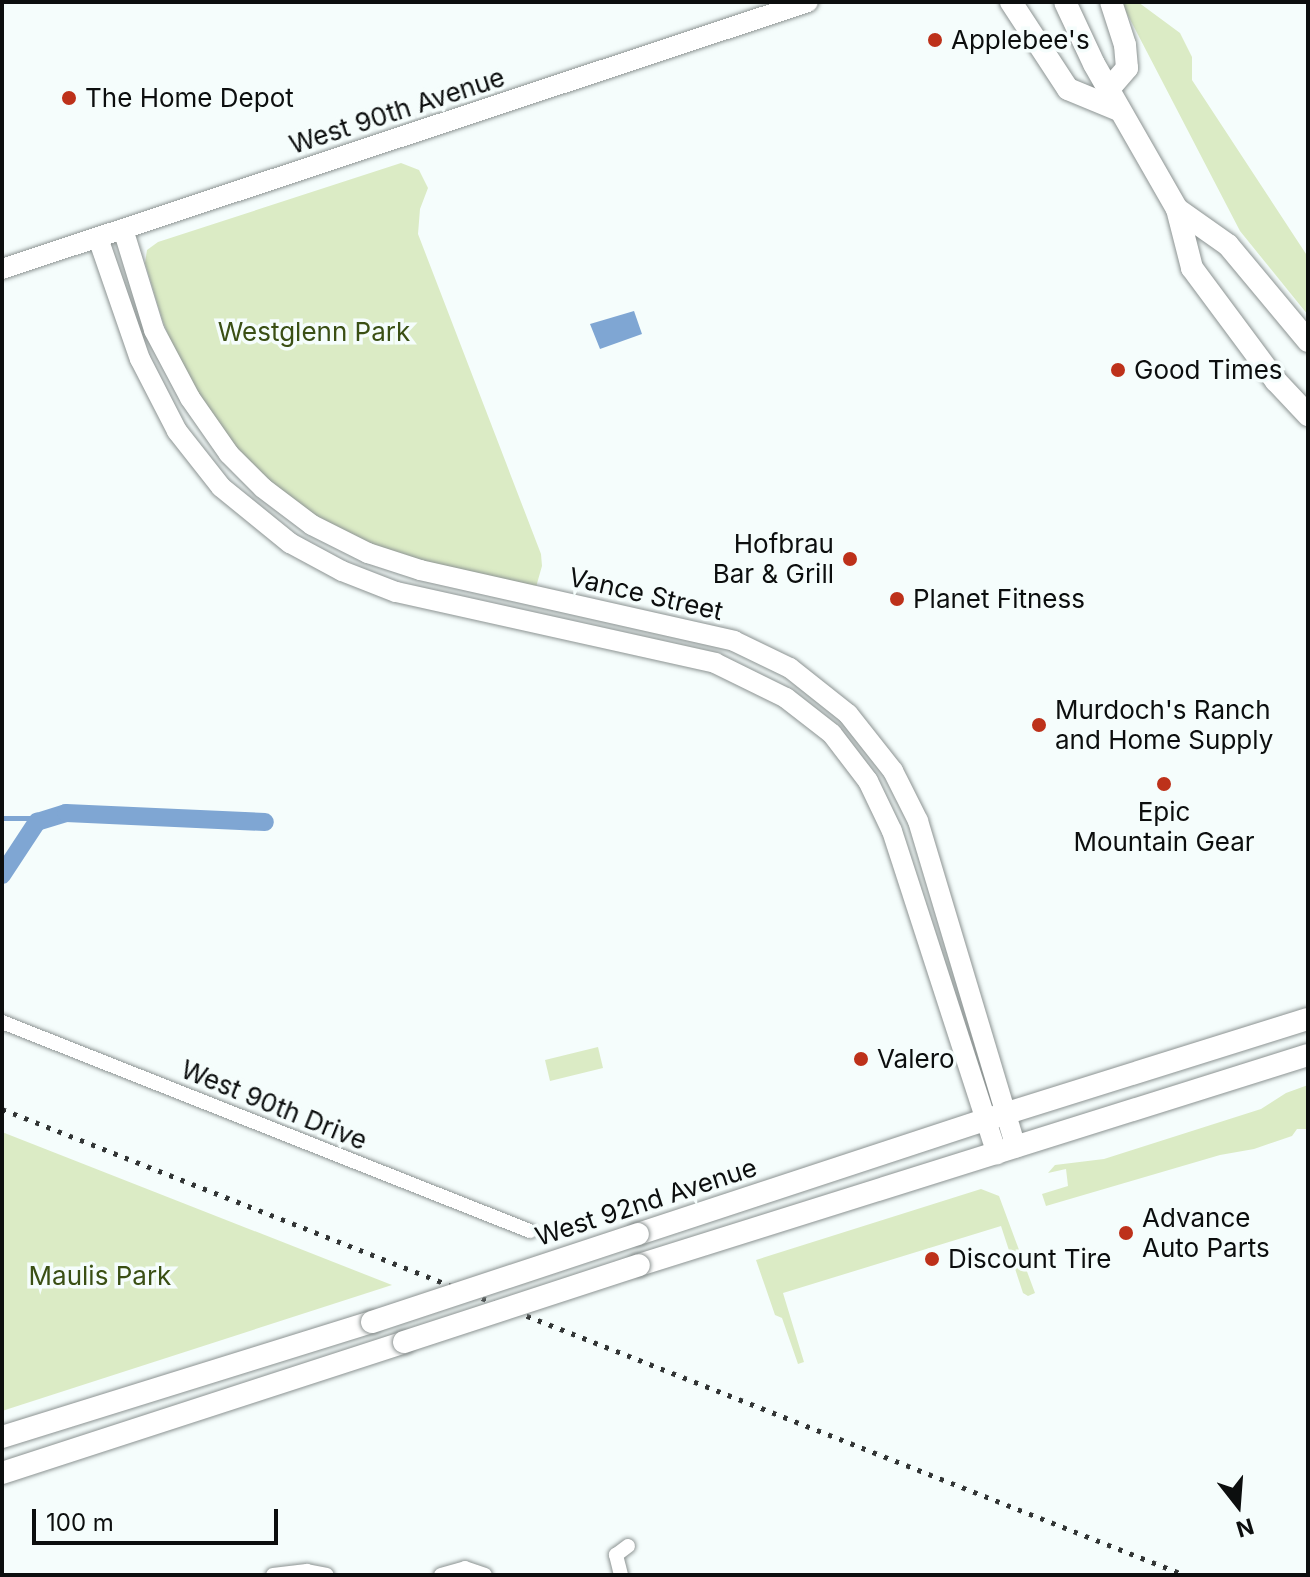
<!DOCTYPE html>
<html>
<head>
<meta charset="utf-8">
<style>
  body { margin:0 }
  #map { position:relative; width:1310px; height:1577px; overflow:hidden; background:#f5fdfc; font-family:Inter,sans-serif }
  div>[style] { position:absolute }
  .green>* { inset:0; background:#dbebc5 }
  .water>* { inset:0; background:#7fa6d3 }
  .stream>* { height:5px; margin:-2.5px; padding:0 2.5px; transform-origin:2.5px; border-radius:2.5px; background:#7fa6d3 }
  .canal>* { height:18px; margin:-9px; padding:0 9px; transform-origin:9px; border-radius:9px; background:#7fa6d3 }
  .roads { filter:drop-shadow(0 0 2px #8c9392) drop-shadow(0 0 2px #8c9392) }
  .street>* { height:14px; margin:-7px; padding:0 7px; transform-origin:7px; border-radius:7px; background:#fff }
  .secondary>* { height:20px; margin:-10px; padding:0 10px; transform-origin:10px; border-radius:10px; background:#fff }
  .primary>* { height:22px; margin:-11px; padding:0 11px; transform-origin:11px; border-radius:11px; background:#fff }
  .rail>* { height:5px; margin-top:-2.5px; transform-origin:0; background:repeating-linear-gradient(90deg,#323535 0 4px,transparent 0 12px) }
  .bridges { filter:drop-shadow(0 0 2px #8c9392) drop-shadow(0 0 2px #8c9392) }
  .primary-bridge>* { height:22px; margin:-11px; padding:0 11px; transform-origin:11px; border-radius:11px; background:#fff }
  .dots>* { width:22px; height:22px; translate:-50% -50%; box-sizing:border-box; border:4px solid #f5fdfc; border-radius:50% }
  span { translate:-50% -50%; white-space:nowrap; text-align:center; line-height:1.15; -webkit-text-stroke:7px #f5fdfc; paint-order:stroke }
  .poi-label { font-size:26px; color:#0c0e0e }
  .left { translate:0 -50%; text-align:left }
  .right { translate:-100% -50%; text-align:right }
  .street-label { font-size:26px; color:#0c0e0e }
  .park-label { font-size:26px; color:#3a4f14 }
  .frame { position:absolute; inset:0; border:4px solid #0c0e0e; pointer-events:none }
  .north { position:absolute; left:1198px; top:1465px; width:80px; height:80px; -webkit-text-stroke:6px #f5fdfc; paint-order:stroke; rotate:163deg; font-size:22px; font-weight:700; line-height:32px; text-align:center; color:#0c0e0e }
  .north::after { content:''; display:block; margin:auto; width:28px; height:36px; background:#0c0e0e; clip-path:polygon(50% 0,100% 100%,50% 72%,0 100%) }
  .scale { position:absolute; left:32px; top:1509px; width:246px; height:36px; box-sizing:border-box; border:4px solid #0c0e0e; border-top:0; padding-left:10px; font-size:24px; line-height:28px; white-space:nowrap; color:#0c0e0e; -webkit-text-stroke:6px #f5fdfc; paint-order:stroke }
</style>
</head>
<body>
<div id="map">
  <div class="green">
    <div style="clip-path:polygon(1121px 2px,1138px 2px,1180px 33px,1192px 57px,1192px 80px,1308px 257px,1308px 315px,1240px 231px)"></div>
    <div style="clip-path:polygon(401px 163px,419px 170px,428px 188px,420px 209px,418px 234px,541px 554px,542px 566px,536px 587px,418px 563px,334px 529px,261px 477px,232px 444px,179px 363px,162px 319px,145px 263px,147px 250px,158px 242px)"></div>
    <div style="clip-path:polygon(598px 1047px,603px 1068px,550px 1081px,545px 1060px)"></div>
    <div style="clip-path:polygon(1308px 1085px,1308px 1129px,1297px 1129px,1292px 1136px,1254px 1149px,1220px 1155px,1046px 1206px,1042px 1194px,1068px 1186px,1066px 1169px,1048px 1173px,1055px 1165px,1104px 1159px,1261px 1109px,1286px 1093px)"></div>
    <div style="clip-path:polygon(2px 1132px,392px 1285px,2px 1411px)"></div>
    <div style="clip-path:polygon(981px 1189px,999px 1196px,1035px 1293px,1028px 1296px,1023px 1293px,1001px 1226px,783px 1293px,804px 1362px,798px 1364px,782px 1318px,775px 1315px,756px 1260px)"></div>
  </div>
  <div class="water">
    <div style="clip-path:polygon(634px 311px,642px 334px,600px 349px,590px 324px)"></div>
  </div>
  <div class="stream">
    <div style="left:2px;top:818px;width:31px"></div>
  </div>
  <div class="canal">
    <div style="left:2px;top:875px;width:64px;rotate:-56.6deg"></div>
    <div style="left:37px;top:822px;width:30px;rotate:-17deg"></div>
    <div style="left:66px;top:813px;width:199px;rotate:2.6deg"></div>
  </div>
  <div class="roads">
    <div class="street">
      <div style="left:2px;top:1022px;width:568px;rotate:21.6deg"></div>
      <div style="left:273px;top:1575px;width:34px;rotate:-7deg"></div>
      <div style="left:307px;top:1571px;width:20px;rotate:11deg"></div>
      <div style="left:441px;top:1575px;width:25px;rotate:-16deg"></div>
      <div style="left:465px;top:1568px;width:21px;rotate:19deg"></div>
      <div style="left:621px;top:1575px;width:21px;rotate:-104deg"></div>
      <div style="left:616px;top:1555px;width:15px;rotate:-37deg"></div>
    </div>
    <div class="secondary">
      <div style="left:123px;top:229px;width:106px;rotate:72.9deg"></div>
      <div style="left:154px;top:330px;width:77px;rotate:62.1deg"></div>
      <div style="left:190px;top:398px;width:68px;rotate:55.1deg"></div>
      <div style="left:229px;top:454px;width:48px;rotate:45deg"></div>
      <div style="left:263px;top:488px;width:61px;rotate:37.1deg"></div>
      <div style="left:312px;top:525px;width:63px;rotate:26.6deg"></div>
      <div style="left:368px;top:553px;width:55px;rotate:18.1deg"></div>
      <div style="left:420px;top:570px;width:322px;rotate:12.7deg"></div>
      <div style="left:734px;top:641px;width:62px;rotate:25.7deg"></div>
      <div style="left:790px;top:668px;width:74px;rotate:38.4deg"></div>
      <div style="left:848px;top:714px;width:73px;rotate:51.7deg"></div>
      <div style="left:893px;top:771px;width:56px;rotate:63.4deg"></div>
      <div style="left:918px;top:821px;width:341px;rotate:73.3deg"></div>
      <div style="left:98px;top:238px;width:128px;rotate:70.9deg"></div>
      <div style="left:140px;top:359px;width:81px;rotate:62.8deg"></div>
      <div style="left:177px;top:431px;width:71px;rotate:51.8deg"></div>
      <div style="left:221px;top:487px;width:89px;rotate:39.1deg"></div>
      <div style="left:290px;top:543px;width:59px;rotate:28.3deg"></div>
      <div style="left:342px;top:571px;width:58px;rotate:21.3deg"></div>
      <div style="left:396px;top:592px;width:327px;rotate:12.5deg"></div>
      <div style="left:715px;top:663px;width:79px;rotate:26.2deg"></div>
      <div style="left:786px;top:698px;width:58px;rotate:38deg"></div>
      <div style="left:832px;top:734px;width:59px;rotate:52.5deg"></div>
      <div style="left:868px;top:781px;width:55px;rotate:64.4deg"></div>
      <div style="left:892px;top:831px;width:340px;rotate:72deg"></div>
      <div style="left:2px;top:269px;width:849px;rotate:-18.33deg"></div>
    </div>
    <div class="primary">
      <div style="left:1011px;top:2px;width:104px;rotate:56.8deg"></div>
      <div style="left:1068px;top:89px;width:55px;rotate:22.4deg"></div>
      <div style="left:1065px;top:2px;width:68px;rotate:64.9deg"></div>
      <div style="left:1094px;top:64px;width:167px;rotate:60.2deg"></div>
      <div style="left:1177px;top:209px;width:61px;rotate:75.7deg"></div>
      <div style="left:1192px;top:268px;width:141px;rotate:53.4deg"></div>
      <div style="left:1276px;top:381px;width:47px;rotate:46.7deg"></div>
      <div style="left:1108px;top:90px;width:29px;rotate:-49deg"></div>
      <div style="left:1127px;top:68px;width:23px;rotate:-95deg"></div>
      <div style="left:1125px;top:45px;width:45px;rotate:-108deg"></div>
      <div style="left:1177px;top:209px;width:62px;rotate:35.2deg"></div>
      <div style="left:1228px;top:245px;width:125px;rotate:50.2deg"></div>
      <div style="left:638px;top:1234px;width:365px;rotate:-18.2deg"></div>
      <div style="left:985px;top:1120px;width:338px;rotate:-17.4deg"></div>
      <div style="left:639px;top:1265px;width:701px;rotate:-17.43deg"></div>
      <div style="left:2px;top:1437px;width:387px;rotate:-17.3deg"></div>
      <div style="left:2px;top:1473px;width:423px;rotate:-18deg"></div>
    </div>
  </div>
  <div class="rail">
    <div style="left:2px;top:1109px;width:1271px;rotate:21.5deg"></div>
  </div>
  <div class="bridges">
    <div class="primary-bridge">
      <div style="left:372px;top:1322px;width:280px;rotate:-18.3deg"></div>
      <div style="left:404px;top:1342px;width:247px;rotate:-18.1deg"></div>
    </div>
  </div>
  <div class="dots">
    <div style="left:935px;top:40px;background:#bd311a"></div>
    <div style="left:69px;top:98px;background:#bd311a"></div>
    <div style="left:1118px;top:370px;background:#bd311a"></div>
    <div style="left:850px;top:559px;background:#bd311a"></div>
    <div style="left:897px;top:599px;background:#bd311a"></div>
    <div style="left:1039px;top:725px;background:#bd311a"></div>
    <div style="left:1164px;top:784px;background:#bd311a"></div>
    <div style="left:861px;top:1059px;background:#bd311a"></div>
    <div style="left:1126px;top:1233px;background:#bd311a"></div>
    <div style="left:932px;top:1259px;background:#bd311a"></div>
  </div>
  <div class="poi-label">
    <span class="left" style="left:951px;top:40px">Applebee's</span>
    <span class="left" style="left:85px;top:98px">The Home Depot</span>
    <span class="left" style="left:1134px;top:370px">Good Times</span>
    <span class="right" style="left:834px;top:559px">Hofbrau<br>Bar &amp; Grill</span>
    <span class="left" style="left:913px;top:599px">Planet Fitness</span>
    <span class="left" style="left:1055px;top:725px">Murdoch's Ranch<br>and Home Supply</span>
    <span style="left:1164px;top:827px">Epic<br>Mountain Gear</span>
    <span class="left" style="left:877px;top:1059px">Valero</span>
    <span class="left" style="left:1142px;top:1233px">Advance<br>Auto Parts</span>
    <span class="left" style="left:948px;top:1259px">Discount Tire</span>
  </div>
  <div class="street-label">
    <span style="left:397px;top:111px;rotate:-18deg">West 90th Avenue</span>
    <span style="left:646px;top:594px;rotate:13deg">Vance Street</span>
    <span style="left:274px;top:1105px;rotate:22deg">West 90th Drive</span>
    <span style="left:646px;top:1202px;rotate:-18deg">West 92nd Avenue</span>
  </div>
  <div class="park-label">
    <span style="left:314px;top:332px">Westglenn Park</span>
    <span style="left:100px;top:1276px">Maulis Park</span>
  </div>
  <div class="frame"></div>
  <div class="north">N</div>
  <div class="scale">100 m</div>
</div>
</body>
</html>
